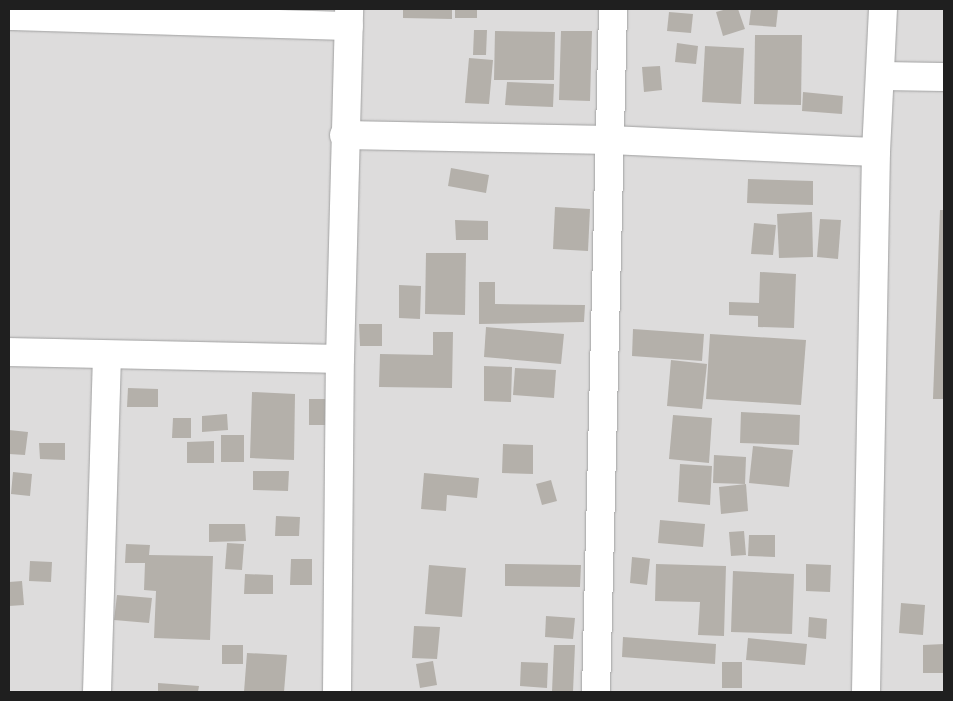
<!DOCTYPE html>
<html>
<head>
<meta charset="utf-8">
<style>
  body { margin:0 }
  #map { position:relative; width:953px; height:701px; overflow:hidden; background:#efeee7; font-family:Ubuntu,sans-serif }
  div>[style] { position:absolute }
  .residential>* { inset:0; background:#dddcdc }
  .building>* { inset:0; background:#b4b0aa }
  .roads { filter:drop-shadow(0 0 1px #a0a0a0) drop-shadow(0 0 1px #a0a0a0) }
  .minor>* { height:28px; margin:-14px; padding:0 14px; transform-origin:14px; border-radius:14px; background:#fff }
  span { translate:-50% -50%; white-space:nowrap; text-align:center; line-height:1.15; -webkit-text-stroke:5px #fff; paint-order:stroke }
  .frame { position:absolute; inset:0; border:10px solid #1f1f1f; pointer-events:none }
</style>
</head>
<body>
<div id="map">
  <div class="residential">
    <div style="clip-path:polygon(9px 9px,944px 9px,944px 692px,9px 692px)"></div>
  </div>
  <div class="building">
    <div style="clip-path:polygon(403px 9px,452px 9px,452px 19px,403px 18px)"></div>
    <div style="clip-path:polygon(455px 9px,477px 9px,477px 18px,455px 18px)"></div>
    <div style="clip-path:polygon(727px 9px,738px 9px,745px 29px,723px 36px,716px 12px)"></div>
    <div style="clip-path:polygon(751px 9px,778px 9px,776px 27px,749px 25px)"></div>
    <div style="clip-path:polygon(669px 12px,693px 14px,691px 33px,667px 31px)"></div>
    <div style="clip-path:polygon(474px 30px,487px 30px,486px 55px,473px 55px)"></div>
    <div style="clip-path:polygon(495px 31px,555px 32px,554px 80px,494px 80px)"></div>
    <div style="clip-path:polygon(561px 31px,592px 31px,590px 101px,559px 100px)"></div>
    <div style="clip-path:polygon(755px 35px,802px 35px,801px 105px,754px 104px)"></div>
    <div style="clip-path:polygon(677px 43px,698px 46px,696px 64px,675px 62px)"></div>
    <div style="clip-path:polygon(705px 46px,744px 48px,741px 104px,702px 102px)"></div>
    <div style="clip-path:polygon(469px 58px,493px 60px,489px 104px,465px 103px)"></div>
    <div style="clip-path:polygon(660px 66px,662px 90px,644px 92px,642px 67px)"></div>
    <div style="clip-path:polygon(507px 82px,554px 84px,553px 107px,505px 105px)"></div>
    <div style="clip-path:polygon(803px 92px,843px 96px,842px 114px,802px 111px)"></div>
    <div style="clip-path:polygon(451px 168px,489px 175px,486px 193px,448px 186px)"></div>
    <div style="clip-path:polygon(748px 179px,813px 181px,813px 205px,747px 203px)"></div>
    <div style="clip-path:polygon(555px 207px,590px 209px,588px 251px,553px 249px)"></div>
    <div style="clip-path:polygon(940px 210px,944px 210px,944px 399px,933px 399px)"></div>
    <div style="clip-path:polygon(812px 212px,813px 257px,779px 258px,777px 214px)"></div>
    <div style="clip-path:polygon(820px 219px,841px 220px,838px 259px,817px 257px)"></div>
    <div style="clip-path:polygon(455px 220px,488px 221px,488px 240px,456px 240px)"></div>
    <div style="clip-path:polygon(754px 223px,776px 225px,773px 255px,751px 254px)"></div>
    <div style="clip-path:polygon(426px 253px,466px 253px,465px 315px,425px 314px)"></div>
    <div style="clip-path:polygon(760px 272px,796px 274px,794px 328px,758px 327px,758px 316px,729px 315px,729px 302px,759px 303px)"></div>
    <div style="clip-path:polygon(479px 282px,495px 282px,495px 304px,585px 305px,584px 322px,479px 324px)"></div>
    <div style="clip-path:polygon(399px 285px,421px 286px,420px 319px,399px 318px)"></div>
    <div style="clip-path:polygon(359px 324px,382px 324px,382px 346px,360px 346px)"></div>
    <div style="clip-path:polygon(486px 327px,564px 334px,561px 364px,484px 357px)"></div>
    <div style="clip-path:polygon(633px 329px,704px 334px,702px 361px,632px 356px)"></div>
    <div style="clip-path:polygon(433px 332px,453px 332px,452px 388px,379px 387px,380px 354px,433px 355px)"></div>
    <div style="clip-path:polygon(710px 334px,806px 340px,801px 405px,706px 399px)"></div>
    <div style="clip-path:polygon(671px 360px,707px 364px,702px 409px,667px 406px)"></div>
    <div style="clip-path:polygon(484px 366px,512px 367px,511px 402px,484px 401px)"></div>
    <div style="clip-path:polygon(515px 368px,556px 370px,554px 398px,513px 395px)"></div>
    <div style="clip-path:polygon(128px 388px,158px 389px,158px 407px,127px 407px)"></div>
    <div style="clip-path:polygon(252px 392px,295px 394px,294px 460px,250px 458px)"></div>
    <div style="clip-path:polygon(309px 399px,326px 399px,327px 425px,309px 425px)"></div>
    <div style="clip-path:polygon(741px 412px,800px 415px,799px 445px,740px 443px)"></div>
    <div style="clip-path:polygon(227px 414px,228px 430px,202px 432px,202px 416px)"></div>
    <div style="clip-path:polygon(673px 415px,712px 418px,709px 463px,669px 459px)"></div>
    <div style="clip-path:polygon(173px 418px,191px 418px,191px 438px,172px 438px)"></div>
    <div style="clip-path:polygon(9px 430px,28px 432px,25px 455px,9px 454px)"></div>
    <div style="clip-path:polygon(221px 435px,244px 435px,244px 462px,221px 462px)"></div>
    <div style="clip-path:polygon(214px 441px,214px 463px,187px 463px,187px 442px)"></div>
    <div style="clip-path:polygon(39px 443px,65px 443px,65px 460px,40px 459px)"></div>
    <div style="clip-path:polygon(503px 444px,533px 445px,533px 474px,502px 473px)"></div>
    <div style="clip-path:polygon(753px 446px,793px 450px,789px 487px,749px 483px)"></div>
    <div style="clip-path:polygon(714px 455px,746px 457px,745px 484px,713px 483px)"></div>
    <div style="clip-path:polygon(680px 464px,712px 466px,710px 505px,678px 502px)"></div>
    <div style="clip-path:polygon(253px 471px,289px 471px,288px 491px,253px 490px)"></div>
    <div style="clip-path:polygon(13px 472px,32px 474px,30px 496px,11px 494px)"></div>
    <div style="clip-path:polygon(424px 473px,479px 478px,477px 498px,447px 495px,446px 511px,421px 509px)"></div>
    <div style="clip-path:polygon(551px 480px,557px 501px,542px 505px,536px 484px)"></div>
    <div style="clip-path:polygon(746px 484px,748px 511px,721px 514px,719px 487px)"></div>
    <div style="clip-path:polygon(276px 516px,300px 517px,299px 536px,275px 536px)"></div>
    <div style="clip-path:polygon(660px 520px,705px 524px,703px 547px,658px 543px)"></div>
    <div style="clip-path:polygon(209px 524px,245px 524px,246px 541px,209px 542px)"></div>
    <div style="clip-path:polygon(744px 531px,746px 555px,731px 556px,729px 532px)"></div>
    <div style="clip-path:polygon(749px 535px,775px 535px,775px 557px,748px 556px)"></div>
    <div style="clip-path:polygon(227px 543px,244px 544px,242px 570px,225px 569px)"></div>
    <div style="clip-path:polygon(126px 544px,150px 545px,149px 555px,213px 556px,210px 640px,154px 638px,156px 591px,144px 590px,145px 563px,125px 563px)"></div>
    <div style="clip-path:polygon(632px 557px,650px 559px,647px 585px,630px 583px)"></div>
    <div style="clip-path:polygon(291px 559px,312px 559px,312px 585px,290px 585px)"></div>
    <div style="clip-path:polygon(30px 561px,52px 562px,51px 582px,29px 581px)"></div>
    <div style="clip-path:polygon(505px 564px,581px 565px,580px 587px,505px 586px)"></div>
    <div style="clip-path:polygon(656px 564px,726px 566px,724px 636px,698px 635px,700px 602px,655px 601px)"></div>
    <div style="clip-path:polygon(806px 564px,831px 565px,830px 592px,806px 591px)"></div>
    <div style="clip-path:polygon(429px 565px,466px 568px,462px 617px,425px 614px)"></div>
    <div style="clip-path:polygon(733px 571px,794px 574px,792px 634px,731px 632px)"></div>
    <div style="clip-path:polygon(245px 574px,273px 575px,273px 594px,244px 594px)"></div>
    <div style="clip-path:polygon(22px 581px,24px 605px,9px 606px,9px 582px)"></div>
    <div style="clip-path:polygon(117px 595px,152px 598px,149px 623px,114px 620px)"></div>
    <div style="clip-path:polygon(901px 603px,925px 605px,923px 635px,899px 633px)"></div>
    <div style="clip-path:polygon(546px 616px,575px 618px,573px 639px,545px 637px)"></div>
    <div style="clip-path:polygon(809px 617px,827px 619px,826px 639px,808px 637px)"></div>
    <div style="clip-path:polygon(414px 626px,440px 627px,437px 659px,412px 658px)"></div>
    <div style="clip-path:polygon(623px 637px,716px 644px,715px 664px,622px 657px)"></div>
    <div style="clip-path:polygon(748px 638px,807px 644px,805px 665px,746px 660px)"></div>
    <div style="clip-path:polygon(944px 644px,944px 673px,923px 673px,923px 645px)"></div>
    <div style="clip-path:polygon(222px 645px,243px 645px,243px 664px,222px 664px)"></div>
    <div style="clip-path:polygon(554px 645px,575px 645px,573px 692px,552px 692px)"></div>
    <div style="clip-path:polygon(247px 653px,287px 655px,284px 692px,244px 692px)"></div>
    <div style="clip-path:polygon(433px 661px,437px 685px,420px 688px,416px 664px)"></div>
    <div style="clip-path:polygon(521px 662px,548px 663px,547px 688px,520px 686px)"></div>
    <div style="clip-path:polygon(722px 662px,742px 662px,742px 688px,722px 688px)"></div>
    <div style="clip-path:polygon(158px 683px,199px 686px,198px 692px,158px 692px)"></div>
  </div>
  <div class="roads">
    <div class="minor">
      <div style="left:9px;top:16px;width:340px;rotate:1.7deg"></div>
      <div style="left:881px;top:76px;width:63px;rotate:0.9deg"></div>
      <div style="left:344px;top:135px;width:266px;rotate:1.1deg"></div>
      <div style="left:610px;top:140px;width:266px;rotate:2.6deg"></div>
      <div style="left:9px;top:352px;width:331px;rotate:1.2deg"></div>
      <div style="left:97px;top:692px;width:337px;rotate:-88.3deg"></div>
      <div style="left:337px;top:692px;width:333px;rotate:-89.5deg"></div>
      <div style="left:340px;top:359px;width:350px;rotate:-88.5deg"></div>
      <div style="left:596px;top:692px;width:683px;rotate:-88.57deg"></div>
      <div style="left:866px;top:692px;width:540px;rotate:-88.94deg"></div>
      <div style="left:876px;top:152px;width:143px;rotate:-87.2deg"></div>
    </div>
  </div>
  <div class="frame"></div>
</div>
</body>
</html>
